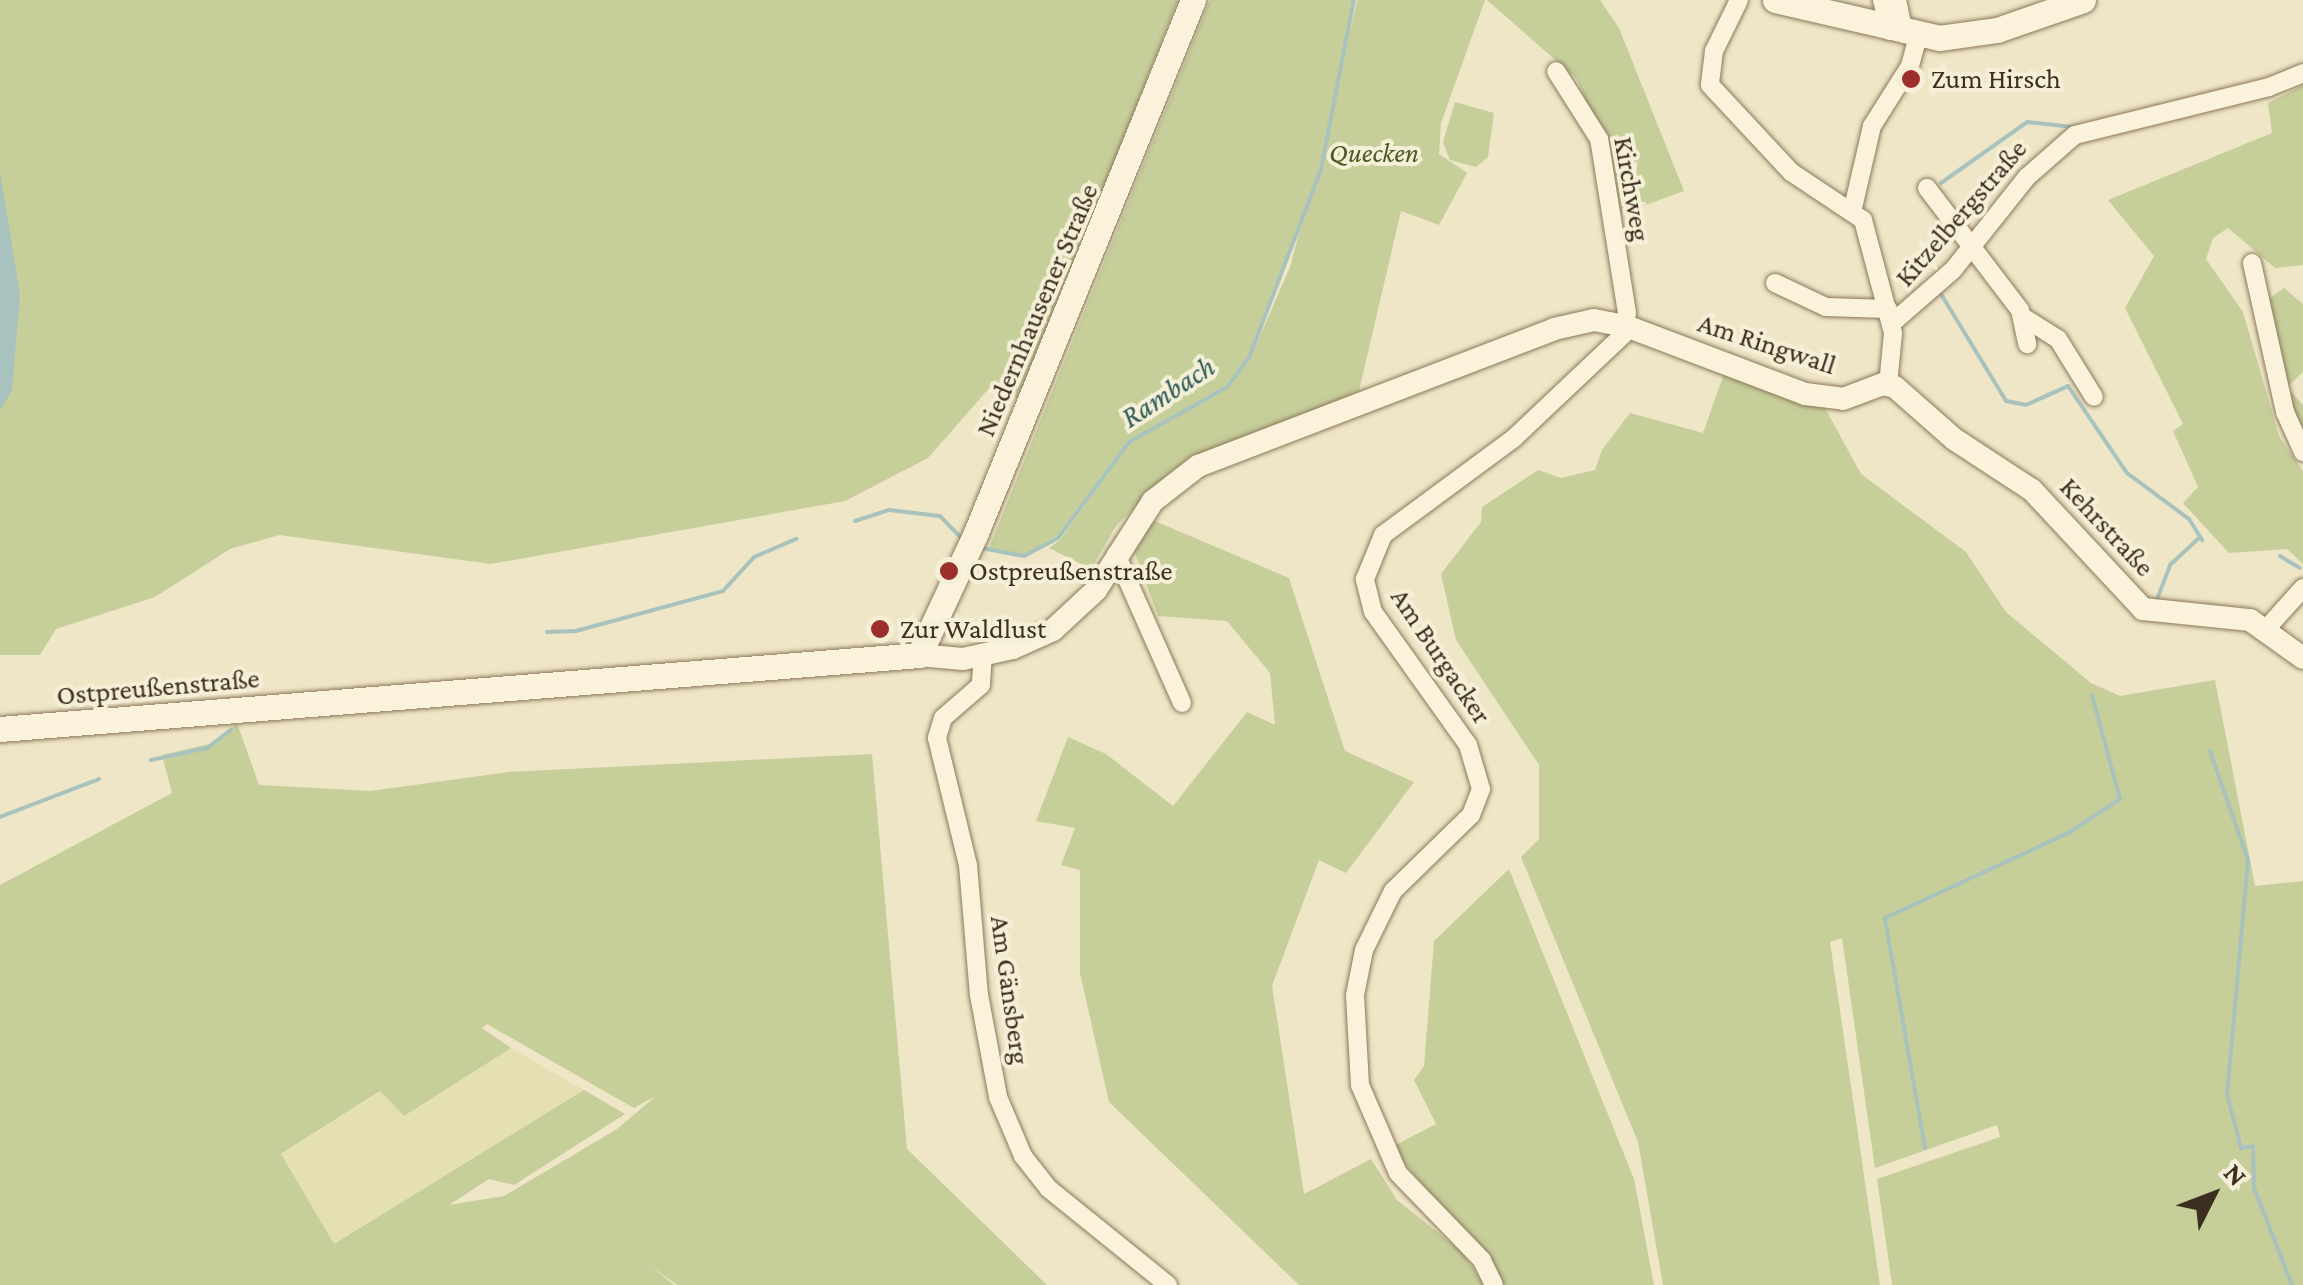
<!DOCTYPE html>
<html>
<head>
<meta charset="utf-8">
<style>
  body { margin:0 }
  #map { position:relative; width:2303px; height:1285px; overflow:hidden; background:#efe5c7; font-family:"Crimson Pro",serif }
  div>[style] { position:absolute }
  .farmland>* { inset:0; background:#e5e0b4 }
  .green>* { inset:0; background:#c6ce9a }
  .water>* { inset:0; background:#a8c3bd }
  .stream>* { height:4px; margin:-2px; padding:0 2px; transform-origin:2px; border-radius:2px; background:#a8c3bd }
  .roads { filter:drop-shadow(0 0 2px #8c785c) drop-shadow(0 0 2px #8c785c) }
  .minor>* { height:18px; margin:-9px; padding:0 9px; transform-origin:9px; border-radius:9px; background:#faf2db }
  .tertiary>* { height:22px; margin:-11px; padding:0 11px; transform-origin:11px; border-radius:11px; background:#faf2db }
  .secondary>* { height:25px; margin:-12.5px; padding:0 12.5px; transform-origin:12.5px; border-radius:12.5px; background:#faf2db }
  .dots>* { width:28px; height:28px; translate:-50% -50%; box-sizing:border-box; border:5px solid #f6efd7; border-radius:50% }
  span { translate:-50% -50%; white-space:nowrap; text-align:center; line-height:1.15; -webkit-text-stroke:8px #f6efd7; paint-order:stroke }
  .poi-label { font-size:28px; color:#3c2f20 }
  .left { translate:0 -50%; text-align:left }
  .park-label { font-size:28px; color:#495926; font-style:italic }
  .street-label { font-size:28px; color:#3c2f20 }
  .water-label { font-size:30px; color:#2f5c5b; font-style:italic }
  .north { position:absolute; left:2163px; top:1145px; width:100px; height:100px; -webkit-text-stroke:8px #f6efd7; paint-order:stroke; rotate:48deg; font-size:28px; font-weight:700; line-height:40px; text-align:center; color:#3c2f20 }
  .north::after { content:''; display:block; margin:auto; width:35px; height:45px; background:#3c2f20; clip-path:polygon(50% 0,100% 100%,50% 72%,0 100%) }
</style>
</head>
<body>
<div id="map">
  <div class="farmland">
    <div style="clip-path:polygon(511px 1048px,584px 1090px,334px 1244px,281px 1155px,381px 1091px,404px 1116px)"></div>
  </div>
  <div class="green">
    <div style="clip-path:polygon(0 0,1178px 0,1020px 400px,991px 386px,928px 458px,845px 501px,491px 564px,279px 535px,230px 549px,155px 597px,56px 629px,40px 655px,0 655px)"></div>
    <div style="clip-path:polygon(1210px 0,1352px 0,1351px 27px,1357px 0,1485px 0,1441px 123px,1439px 154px,1467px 173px,1439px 225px,1401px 211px,1359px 391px,1172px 470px,1116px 526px,1091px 569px,1049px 548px,1060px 540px,1129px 443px,1227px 388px,1250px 359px,1290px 267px,1306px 207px,1248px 357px,1225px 386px,1127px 442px,1057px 536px,1024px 555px,1002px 554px,989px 548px)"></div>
    <div style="clip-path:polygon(1487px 0,1600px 0,1619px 28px,1684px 191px,1618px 215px,1608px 149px,1576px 78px)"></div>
    <div style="clip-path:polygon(2303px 85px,2303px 265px,2275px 268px,2228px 228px,2213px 238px,2206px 259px,2243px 312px,2279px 436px,2303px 471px,2303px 564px,2287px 549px,2229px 553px,2183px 503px,2198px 487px,2173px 431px,2183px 424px,2125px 308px,2154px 256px,2108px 200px,2272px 133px,2268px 103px)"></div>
    <div style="clip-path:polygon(1455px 102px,1494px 113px,1488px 157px,1476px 167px,1450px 160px,1443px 142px)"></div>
    <div style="clip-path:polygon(2284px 288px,2303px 304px,2303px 372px,2287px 387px,2303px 405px,2303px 442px,2295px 431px,2266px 301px)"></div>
    <div style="clip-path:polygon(1725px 371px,1825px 408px,1861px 474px,1966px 552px,2006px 612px,2091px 683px,2120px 696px,2215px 680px,2255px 886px,2303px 881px,2303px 1285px,1892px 1285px,1877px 1179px,2000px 1137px,1997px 1125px,1875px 1168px,1842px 938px,1830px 942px,1880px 1285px,1663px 1285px,1638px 1142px,1521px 857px,1539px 839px,1539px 765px,1456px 640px,1441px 574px,1481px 522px,1482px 507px,1538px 470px,1561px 478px,1595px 470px,1602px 450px,1630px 413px,1703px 433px)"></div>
    <div style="clip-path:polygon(1150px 519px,1289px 578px,1345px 751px,1414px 782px,1346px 873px,1319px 860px,1272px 986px,1304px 1194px,1371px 1159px,1397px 1200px,1461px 1251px,1485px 1285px,1299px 1285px,1109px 1102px,1080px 973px,1080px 870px,1061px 865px,1075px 828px,1036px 821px,1068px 737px,1106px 754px,1173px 806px,1247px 712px,1275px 725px,1270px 673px,1227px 621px,1158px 616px,1132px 545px)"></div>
    <div style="clip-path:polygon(evenodd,237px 723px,259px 785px,370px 791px,509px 772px,872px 754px,907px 1149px,1047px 1285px,677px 1285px,649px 1265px,674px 1285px,0 1285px,0 885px,172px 793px,162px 755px,214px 743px,237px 723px,487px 1024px,634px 1108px,656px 1096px,617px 1129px,504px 1196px,449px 1205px,489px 1179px,514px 1185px,625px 1114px,584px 1090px,334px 1244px,281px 1154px,380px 1091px,404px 1116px,511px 1048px,482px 1028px,487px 1024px)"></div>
    <div style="clip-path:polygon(1509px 869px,1634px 1179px,1654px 1285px,1501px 1285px,1392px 1147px,1436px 1124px,1414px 1080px,1424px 1066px,1434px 941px)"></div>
  </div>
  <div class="water">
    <div style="clip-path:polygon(0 171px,20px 295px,12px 390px,0 411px)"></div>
  </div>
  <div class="stream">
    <div style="left:1941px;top:183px;width:105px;rotate:-35.3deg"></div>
    <div style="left:2027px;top:122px;width:46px;rotate:6.2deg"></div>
    <div style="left:1941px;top:294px;width:125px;rotate:58.7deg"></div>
    <div style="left:2006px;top:401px;width:20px;rotate:11deg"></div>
    <div style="left:2026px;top:405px;width:46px;rotate:-24.3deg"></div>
    <div style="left:2068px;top:386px;width:105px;rotate:55.9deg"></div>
    <div style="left:2127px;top:473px;width:77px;rotate:36.6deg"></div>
    <div style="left:2189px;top:519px;width:25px;rotate:58deg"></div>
    <div style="left:855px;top:521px;width:36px;rotate:-18deg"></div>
    <div style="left:889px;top:510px;width:51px;rotate:6.7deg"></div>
    <div style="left:940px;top:516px;width:35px;rotate:46deg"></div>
    <div style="left:982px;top:548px;width:43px;rotate:10.8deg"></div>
    <div style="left:1024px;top:556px;width:38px;rotate:-28deg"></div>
    <div style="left:1058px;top:538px;width:119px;rotate:-53.5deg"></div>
    <div style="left:1129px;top:442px;width:112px;rotate:-29.3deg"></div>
    <div style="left:1227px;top:387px;width:36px;rotate:-53deg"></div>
    <div style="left:1249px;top:358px;width:202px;rotate:-69.1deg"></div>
    <div style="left:1321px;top:169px;width:172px;rotate:-79deg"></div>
    <div style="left:2280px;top:556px;width:23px;rotate:31deg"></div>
    <div style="left:2156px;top:602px;width:40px;rotate:-69deg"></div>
    <div style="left:2170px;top:565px;width:40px;rotate:-43deg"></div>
    <div style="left:547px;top:632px;width:29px;rotate:-2deg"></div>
    <div style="left:576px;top:631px;width:152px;rotate:-15.2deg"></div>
    <div style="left:723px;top:591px;width:46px;rotate:-47.6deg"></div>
    <div style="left:754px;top:557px;width:46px;rotate:-23.2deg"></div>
    <div style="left:2210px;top:751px;width:115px;rotate:70.8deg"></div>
    <div style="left:2248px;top:860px;width:235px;rotate:95.1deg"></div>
    <div style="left:2227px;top:1094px;width:56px;rotate:75.5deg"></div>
    <div style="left:2241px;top:1148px;width:12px;rotate:-9deg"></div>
    <div style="left:2253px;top:1146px;width:42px;rotate:88.6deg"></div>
    <div style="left:2254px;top:1188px;width:104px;rotate:68.6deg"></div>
    <div style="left:151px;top:760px;width:57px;rotate:-12.1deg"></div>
    <div style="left:207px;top:748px;width:30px;rotate:-37deg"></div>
    <div style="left:0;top:817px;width:106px;rotate:-21deg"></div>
    <div style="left:1925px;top:1148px;width:233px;rotate:-99.9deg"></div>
    <div style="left:1885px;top:918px;width:204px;rotate:-24.9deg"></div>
    <div style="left:2070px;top:832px;width:60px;rotate:-33.4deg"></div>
    <div style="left:2120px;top:799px;width:108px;rotate:-105.1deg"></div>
  </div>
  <div class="roads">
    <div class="minor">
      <div style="left:1739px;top:0;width:57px;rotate:116.1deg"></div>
      <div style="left:1714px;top:51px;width:34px;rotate:97deg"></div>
      <div style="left:1710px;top:85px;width:119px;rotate:47deg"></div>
      <div style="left:1791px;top:172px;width:87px;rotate:33.7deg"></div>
      <div style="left:1863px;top:220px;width:117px;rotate:75.1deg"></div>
      <div style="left:1893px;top:333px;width:52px;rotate:95.5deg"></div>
      <div style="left:1882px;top:0;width:32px;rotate:76deg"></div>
      <div style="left:1897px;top:0;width:35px;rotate:78deg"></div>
      <div style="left:1927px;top:188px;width:153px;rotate:52.7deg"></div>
      <div style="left:2020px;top:310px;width:35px;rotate:78deg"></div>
      <div style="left:1853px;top:208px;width:84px;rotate:-77deg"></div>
      <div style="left:1872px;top:126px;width:71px;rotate:-57.7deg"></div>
      <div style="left:1910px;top:66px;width:31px;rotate:-75deg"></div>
      <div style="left:2252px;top:263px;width:153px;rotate:77.5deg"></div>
      <div style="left:2285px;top:412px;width:44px;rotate:65.8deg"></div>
      <div style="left:1775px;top:283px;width:56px;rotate:25.2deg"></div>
      <div style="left:1826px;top:307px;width:62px;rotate:1.8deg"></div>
      <div style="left:2023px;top:317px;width:41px;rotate:32.2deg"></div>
      <div style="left:2058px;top:339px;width:68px;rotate:58.2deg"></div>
      <div style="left:1891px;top:324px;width:82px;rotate:-41.1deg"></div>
      <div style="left:1953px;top:270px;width:119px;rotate:-51.5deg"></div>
      <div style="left:2027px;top:177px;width:64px;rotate:-41.2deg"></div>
      <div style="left:2075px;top:135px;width:200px;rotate:-13.9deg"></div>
      <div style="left:2269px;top:87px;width:37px;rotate:-22deg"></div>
      <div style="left:1116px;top:554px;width:163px;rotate:66.1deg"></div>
      <div style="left:2267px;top:628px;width:54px;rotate:-48deg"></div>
      <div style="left:983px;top:654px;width:31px;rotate:94deg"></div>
      <div style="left:981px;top:685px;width:50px;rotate:139deg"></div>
      <div style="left:943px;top:718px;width:21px;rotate:107deg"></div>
      <div style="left:937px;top:738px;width:131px;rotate:76.3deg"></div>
      <div style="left:968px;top:865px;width:130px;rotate:85.2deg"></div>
      <div style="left:979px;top:995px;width:104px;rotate:79.4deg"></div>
      <div style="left:998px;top:1097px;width:64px;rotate:67deg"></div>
      <div style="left:1023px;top:1156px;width:42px;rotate:51.8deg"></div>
      <div style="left:1049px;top:1189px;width:153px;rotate:38.9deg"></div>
      <div style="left:1494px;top:1285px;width:28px;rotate:-116deg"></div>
      <div style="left:1482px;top:1260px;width:121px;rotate:-134deg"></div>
      <div style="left:1398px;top:1173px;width:96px;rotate:-113.4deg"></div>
      <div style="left:1360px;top:1085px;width:90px;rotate:-93.2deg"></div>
      <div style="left:1355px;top:995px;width:46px;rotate:-78.7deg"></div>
      <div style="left:1364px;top:950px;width:66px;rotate:-63.8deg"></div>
      <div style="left:1393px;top:891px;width:109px;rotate:-44.3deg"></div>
      <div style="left:1471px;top:815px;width:28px;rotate:-69deg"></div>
      <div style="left:1481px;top:789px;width:46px;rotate:-106.5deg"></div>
      <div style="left:1468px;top:745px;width:163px;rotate:-125.5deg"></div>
      <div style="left:1373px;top:612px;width:34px;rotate:-104deg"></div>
      <div style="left:1365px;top:579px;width:48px;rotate:-67.8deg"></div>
      <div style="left:1383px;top:535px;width:163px;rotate:-36.5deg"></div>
      <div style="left:1514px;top:438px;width:150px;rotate:-43.4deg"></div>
      <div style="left:1623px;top:335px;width:22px;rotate:-80deg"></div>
      <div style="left:1627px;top:313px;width:176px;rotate:-99.1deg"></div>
      <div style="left:1599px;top:139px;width:80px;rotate:-122.3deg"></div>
    </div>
    <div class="tertiary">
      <div style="left:919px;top:655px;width:44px;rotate:5.2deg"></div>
      <div style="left:963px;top:659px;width:51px;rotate:-12.4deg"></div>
      <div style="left:1013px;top:648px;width:44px;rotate:-24.2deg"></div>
      <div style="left:1053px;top:630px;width:59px;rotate:-42.9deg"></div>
      <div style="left:1096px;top:590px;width:106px;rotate:-57.4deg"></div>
      <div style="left:1153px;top:501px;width:57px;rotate:-37.9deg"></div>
      <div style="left:1198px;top:466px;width:381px;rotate:-21deg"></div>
      <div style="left:1554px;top:329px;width:41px;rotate:-12.7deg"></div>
      <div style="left:1594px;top:320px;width:33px;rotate:11deg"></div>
      <div style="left:1626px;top:326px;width:191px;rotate:20.8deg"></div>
      <div style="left:1805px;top:394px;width:38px;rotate:7deg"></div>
      <div style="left:1843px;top:399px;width:43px;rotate:-20.6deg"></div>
      <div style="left:1883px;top:384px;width:12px;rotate:14deg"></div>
      <div style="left:1895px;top:387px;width:79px;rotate:41.4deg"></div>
      <div style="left:1954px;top:439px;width:93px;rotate:33.2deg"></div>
      <div style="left:2032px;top:490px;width:163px;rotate:47deg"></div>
      <div style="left:2143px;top:609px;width:108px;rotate:5.9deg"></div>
      <div style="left:2250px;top:620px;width:65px;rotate:35.6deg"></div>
    </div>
    <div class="secondary">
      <div style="left:1775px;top:0;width:168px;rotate:13deg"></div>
      <div style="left:1939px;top:38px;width:59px;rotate:-7.9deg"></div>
      <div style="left:1997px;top:30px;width:91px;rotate:-19.2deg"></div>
      <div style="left:0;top:729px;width:922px;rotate:-4.6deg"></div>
      <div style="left:919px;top:655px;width:132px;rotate:-65deg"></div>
      <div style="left:975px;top:535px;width:578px;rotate:-67.83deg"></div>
    </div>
  </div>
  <div class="dots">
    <div style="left:1911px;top:79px;background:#9c2f2b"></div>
    <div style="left:949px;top:571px;background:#9c2f2b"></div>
    <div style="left:880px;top:629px;background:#9c2f2b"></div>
  </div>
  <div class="poi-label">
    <span class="left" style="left:1931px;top:79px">Zum Hirsch</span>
    <span class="left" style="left:969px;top:571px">Ostpreußenstraße</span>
    <span class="left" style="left:900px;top:629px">Zur Waldlust</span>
  </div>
  <div class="park-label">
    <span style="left:1374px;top:153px">Quecken</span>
  </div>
  <div class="street-label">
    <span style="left:1632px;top:189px;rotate:80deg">Kirchweg</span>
    <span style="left:1961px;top:213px;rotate:-49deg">Kitzelbergstraße</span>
    <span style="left:1037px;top:310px;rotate:-67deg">Niedernhausener Straße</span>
    <span style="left:1767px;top:344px;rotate:18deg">Am Ringwall</span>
    <span style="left:2107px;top:527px;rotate:47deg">Kehrstraße</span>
    <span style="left:1441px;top:656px;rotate:56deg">Am Burgacker</span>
    <span style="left:158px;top:687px;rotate:-5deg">Ostpreußenstraße</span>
    <span style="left:1010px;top:990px;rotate:82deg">Am Gänsberg</span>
  </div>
  <div class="water-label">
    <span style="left:1168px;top:392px;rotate:-33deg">Rambach</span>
  </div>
  <div class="north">N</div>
</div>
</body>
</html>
